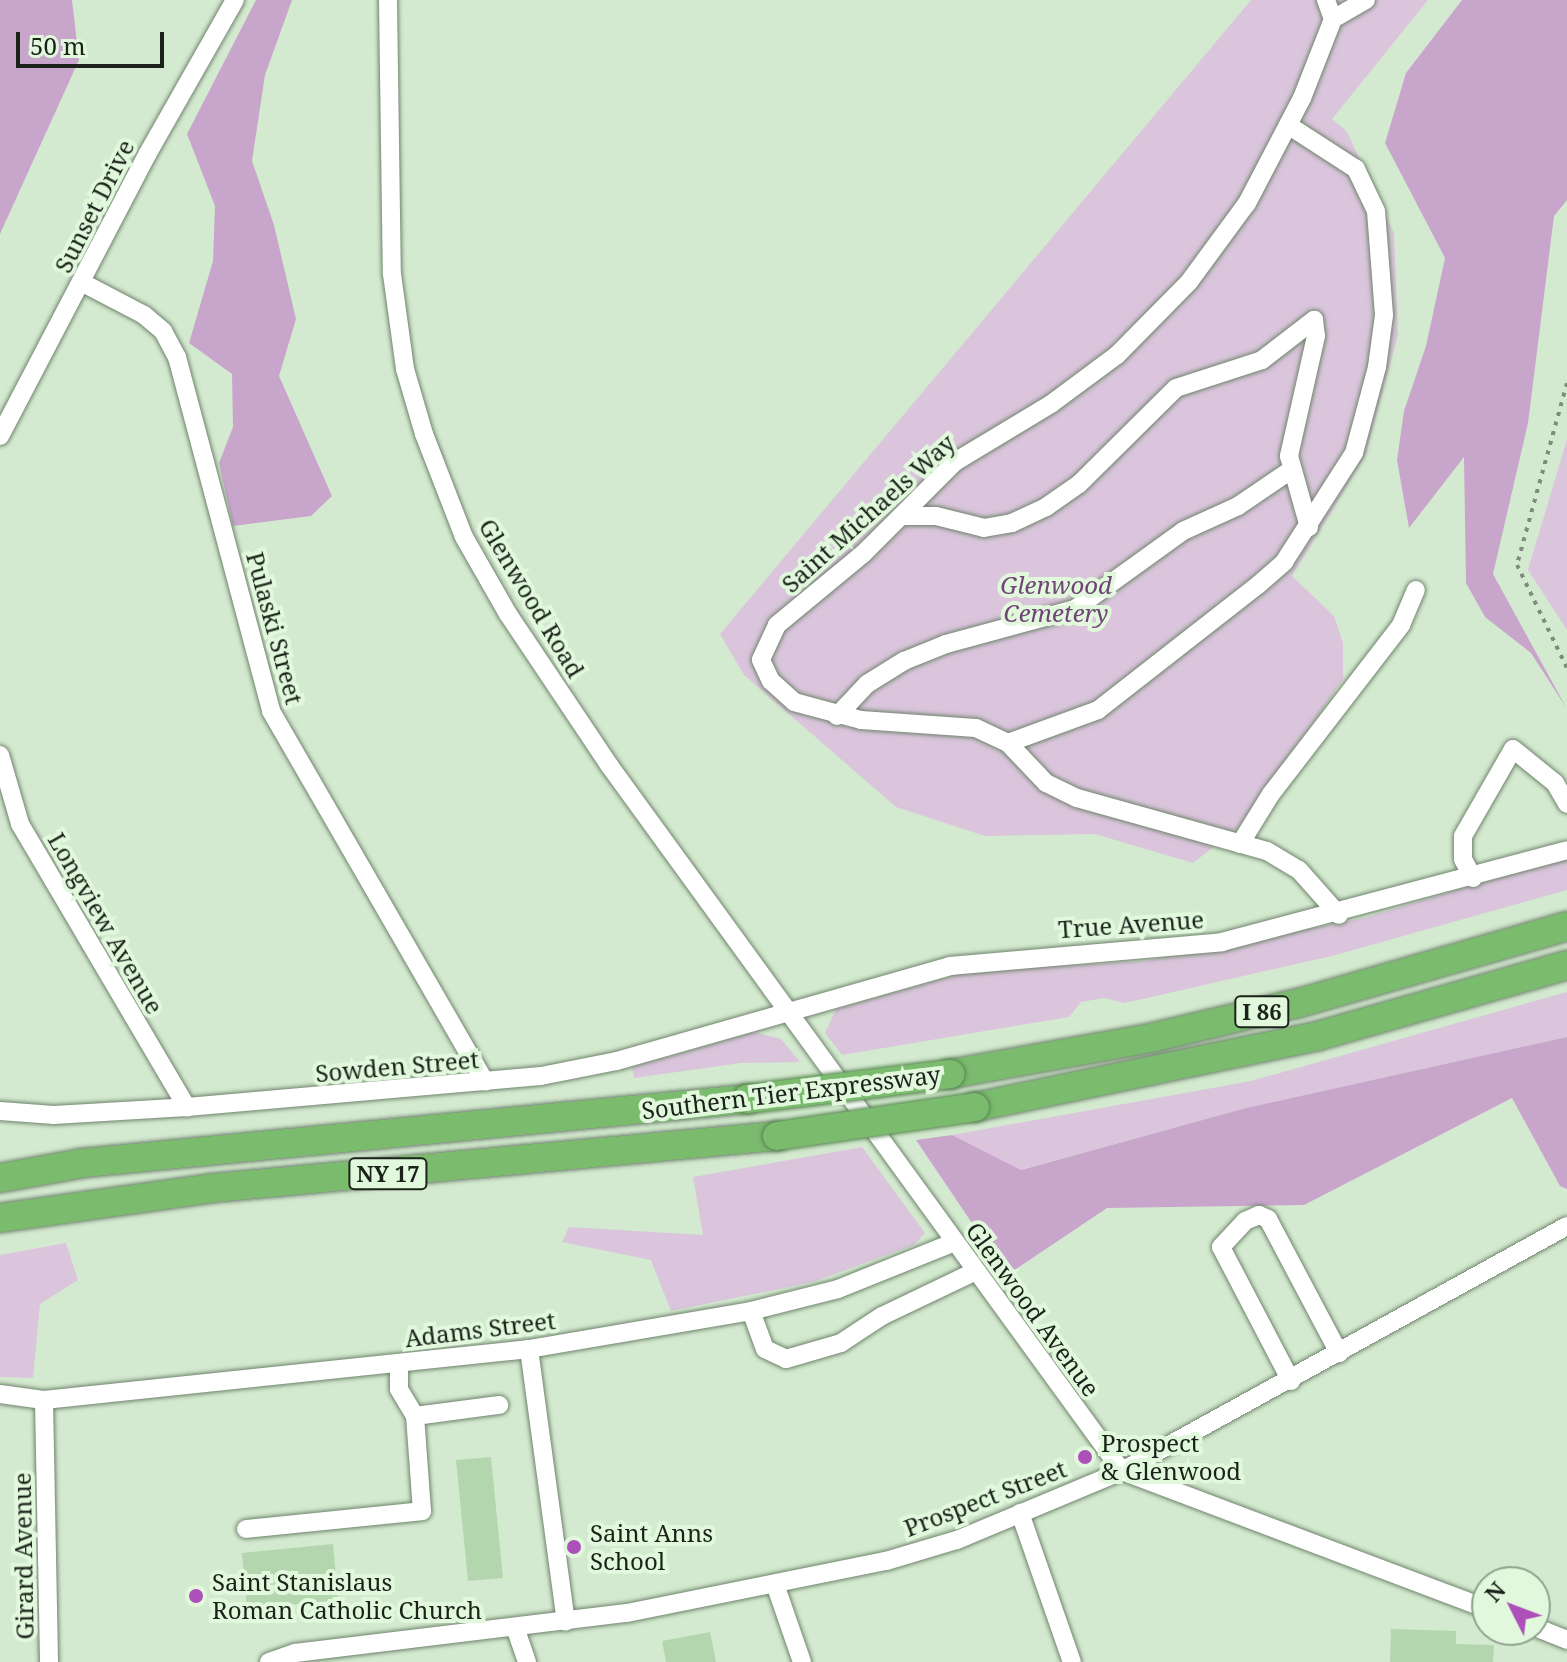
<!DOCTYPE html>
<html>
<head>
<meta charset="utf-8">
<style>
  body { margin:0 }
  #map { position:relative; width:1567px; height:1662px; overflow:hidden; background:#d4ead0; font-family:"Noto Serif",serif }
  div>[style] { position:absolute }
  .green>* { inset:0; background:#dac5dc }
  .forest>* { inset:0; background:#c8a6cc }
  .building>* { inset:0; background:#b4d6ae }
  .path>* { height:4px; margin-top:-2px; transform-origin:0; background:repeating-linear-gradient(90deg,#7e8d7b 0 4px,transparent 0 10px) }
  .roads { filter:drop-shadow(0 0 2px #70846d) drop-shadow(0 0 2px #70846d) }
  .minor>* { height:18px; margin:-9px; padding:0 9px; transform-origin:9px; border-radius:9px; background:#fff }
  .highway>* { height:28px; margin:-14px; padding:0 14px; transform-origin:14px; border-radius:14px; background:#7abb6e }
  .bridges { filter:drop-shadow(0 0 2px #588550) drop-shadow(0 0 2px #588550) }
  .highway-bridge>* { height:28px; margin:-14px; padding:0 14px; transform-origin:14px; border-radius:14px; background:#7abb6e }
  .dots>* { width:22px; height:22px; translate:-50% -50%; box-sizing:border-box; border:4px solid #e1f8dd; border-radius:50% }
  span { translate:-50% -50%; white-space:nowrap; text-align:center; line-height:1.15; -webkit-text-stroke:8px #e1f8dd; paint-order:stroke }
  .shield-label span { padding:2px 6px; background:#e1f8dd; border:2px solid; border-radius:6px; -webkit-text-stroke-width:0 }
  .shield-label { font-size:22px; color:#1a2219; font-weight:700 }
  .street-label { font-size:24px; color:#1a2219 }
  .park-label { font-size:24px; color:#704476; font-style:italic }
  .poi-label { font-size:24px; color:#1a2219 }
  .left { translate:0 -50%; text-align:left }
  .north { position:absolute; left:1471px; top:1566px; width:80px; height:80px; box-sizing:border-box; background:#e1f8dd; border:2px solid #91a28f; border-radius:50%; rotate:312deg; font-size:22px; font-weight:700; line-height:32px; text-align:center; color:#1a2219 }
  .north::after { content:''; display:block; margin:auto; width:28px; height:36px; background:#ad50ba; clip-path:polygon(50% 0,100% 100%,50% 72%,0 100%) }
  .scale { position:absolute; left:16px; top:32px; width:148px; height:36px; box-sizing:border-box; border:4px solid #1a2219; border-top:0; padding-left:10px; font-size:24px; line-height:28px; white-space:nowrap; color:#1a2219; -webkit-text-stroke:6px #e1f8dd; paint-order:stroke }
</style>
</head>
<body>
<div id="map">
  <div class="green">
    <div style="clip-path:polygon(1251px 0,1428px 0,1332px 119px,1347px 132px,1394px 233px,1398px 335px,1365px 457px,1292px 576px,1334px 616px,1343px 643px,1343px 679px,1244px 823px,1193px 863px,1095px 834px,985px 836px,896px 807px,744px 675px,720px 634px)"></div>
    <div style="clip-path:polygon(1567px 439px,1567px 630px,1528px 570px)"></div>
    <div style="clip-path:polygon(1567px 857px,1567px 890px,1332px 956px,1125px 1003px,1104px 998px,1081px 1002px,1069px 1017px,842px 1055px,825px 1033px,836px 1009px,971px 971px,1144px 961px,1364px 918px)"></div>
    <div style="clip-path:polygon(1567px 992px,1567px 1037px,1246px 1108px,1020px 1170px,952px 1135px,1251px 1081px)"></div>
    <div style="clip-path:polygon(755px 1032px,781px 1039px,800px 1062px,741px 1063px,634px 1078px,632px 1067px)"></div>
    <div style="clip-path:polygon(862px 1147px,925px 1233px,914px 1245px,813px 1282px,671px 1311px,651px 1260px,562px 1242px,569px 1227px,703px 1235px,693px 1177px)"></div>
    <div style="clip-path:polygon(66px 1243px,78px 1280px,40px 1304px,33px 1378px,0 1377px,0 1255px)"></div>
  </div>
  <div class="forest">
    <div style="clip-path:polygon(0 0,72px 0,79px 60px,0 234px)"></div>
    <div style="clip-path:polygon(256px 0,292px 0,265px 75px,252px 161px,274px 225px,296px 319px,279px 376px,332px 496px,311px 516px,233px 526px,219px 463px,233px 427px,232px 374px,189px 343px,213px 261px,215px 206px,187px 134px)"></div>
    <div style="clip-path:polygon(1462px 0,1567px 0,1567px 200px,1554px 216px,1528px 423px,1493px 574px,1567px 709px,1531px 653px,1485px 617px,1466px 583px,1464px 457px,1409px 528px,1397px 460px,1404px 411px,1426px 346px,1445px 258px,1385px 143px,1406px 73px)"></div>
    <div style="clip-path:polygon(1567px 1037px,1567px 1189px,1560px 1186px,1512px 1098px,1304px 1205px,1107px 1208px,1007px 1275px,916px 1140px,952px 1135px,1021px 1170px,1246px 1108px)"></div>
  </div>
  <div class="building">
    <div style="clip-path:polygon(491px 1457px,503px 1578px,468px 1581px,456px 1460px)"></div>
    <div style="clip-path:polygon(333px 1544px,338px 1600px,247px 1609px,242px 1553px)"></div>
    <div style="clip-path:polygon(1391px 1629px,1456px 1631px,1456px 1644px,1494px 1645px,1493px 1662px,1390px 1662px)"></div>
    <div style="clip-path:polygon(710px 1632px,716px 1662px,666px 1662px,662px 1641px)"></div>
  </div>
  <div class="path">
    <div style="left:1567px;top:383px;width:189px;rotate:105.4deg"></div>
    <div style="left:1517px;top:565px;width:114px;rotate:64.1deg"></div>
  </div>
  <div class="roads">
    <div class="minor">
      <div style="left:388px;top:0;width:274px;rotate:89.2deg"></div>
      <div style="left:392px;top:274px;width:96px;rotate:82.2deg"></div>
      <div style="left:405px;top:369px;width:68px;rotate:73.7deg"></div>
      <div style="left:424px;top:434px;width:110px;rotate:68.8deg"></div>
      <div style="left:464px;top:537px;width:89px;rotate:60.3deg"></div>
      <div style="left:508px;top:614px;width:182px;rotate:56.2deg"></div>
      <div style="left:609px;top:765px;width:873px;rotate:54deg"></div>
      <div style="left:1122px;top:1471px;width:390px;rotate:20.7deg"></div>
      <div style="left:1326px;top:0;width:20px;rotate:70deg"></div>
      <div style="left:1333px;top:19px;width:38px;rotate:-30deg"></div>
      <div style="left:1333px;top:19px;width:85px;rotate:111.4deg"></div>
      <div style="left:1302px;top:98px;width:119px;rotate:117.6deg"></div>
      <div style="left:1247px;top:203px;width:98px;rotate:126.3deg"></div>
      <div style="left:1189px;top:282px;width:103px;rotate:134.6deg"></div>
      <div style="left:1117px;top:355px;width:82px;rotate:143.4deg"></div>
      <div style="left:1051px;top:404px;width:112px;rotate:148.9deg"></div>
      <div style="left:955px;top:462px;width:129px;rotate:135deg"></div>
      <div style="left:864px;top:553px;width:113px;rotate:140.4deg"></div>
      <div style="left:777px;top:625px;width:38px;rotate:115deg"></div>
      <div style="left:761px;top:660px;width:23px;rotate:65deg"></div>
      <div style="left:771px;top:681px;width:31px;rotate:42deg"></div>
      <div style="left:794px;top:702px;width:69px;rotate:15deg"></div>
      <div style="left:861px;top:720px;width:115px;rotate:4deg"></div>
      <div style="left:976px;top:728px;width:35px;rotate:25deg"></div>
      <div style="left:1008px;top:743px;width:55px;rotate:46.5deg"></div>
      <div style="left:1046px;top:783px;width:34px;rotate:26deg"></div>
      <div style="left:1077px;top:798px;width:197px;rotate:15.6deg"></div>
      <div style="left:1267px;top:851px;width:37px;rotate:31deg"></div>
      <div style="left:1299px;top:870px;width:60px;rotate:48.4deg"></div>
      <div style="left:81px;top:282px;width:71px;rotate:27.6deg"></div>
      <div style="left:144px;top:315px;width:25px;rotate:40deg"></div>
      <div style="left:163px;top:331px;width:30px;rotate:62deg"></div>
      <div style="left:177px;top:357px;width:366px;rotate:75.1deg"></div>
      <div style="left:271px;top:711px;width:428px;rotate:60deg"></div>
      <div style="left:0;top:436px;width:319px;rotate:-62.4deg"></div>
      <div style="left:148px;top:153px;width:176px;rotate:-60.4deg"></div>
      <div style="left:904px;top:516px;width:32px"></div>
      <div style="left:936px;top:516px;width:49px;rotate:14deg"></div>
      <div style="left:984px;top:528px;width:28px;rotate:-10deg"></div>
      <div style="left:1012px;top:523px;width:38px;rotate:-25deg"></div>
      <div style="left:1046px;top:507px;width:40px;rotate:-34.9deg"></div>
      <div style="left:1079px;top:484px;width:136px;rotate:-44.7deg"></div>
      <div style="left:1176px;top:388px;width:90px;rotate:-18deg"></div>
      <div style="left:1262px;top:360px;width:66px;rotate:-37.6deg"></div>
      <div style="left:1314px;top:320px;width:16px;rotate:83deg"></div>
      <div style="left:1316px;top:336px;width:123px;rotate:102.7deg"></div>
      <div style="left:1289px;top:456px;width:74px;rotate:74.3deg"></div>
      <div style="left:837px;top:716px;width:44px;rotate:-46.8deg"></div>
      <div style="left:867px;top:684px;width:44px;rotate:-31.9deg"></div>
      <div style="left:904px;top:661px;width:45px;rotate:-22deg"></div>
      <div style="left:946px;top:644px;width:134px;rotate:-15.2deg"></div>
      <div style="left:1075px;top:609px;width:133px;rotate:-35.8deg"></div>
      <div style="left:1183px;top:531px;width:60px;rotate:-24.4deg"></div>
      <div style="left:1238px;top:506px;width:64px;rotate:-34.2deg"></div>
      <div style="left:1008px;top:743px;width:96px;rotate:-20.1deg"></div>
      <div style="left:1098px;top:710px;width:203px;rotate:-38deg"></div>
      <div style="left:1258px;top:585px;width:35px;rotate:-41deg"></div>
      <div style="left:1284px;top:562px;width:130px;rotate:-57.3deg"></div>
      <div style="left:1354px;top:453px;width:89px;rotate:-75deg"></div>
      <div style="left:1377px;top:367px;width:52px;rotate:-82.3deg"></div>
      <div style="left:1384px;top:315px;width:104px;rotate:-94.4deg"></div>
      <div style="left:1376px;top:211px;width:47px;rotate:-115.5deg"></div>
      <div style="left:1356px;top:169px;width:81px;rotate:-147.1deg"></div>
      <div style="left:0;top:755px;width:72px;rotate:73.8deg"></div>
      <div style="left:20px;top:824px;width:329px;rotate:59.5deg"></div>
      <div style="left:1240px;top:844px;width:59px;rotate:-58.2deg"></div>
      <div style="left:1271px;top:794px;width:213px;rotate:-52.4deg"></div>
      <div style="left:1401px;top:625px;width:38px;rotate:-67deg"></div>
      <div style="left:1473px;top:878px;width:21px;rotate:-118deg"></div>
      <div style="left:1463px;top:859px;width:23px;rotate:-90deg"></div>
      <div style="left:1463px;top:836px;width:100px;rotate:-60.1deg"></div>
      <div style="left:1513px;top:749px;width:54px;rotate:39deg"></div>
      <div style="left:1555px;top:783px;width:24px;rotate:60deg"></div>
      <div style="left:0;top:1111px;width:54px;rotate:4.2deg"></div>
      <div style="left:54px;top:1115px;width:133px;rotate:-3.4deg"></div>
      <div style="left:187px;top:1107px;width:355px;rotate:-5deg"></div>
      <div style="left:541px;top:1076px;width:77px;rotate:-11.2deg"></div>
      <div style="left:617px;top:1061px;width:346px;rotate:-15.9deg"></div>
      <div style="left:950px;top:966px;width:273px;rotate:-5deg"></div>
      <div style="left:1222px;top:942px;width:357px;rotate:-14.9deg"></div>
      <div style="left:751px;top:1311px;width:40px;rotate:69.8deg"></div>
      <div style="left:765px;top:1349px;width:23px;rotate:25deg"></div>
      <div style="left:786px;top:1359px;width:57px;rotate:-16.2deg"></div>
      <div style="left:841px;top:1343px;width:49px;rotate:-33.4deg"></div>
      <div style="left:882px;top:1316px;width:104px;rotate:-25.6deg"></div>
      <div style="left:529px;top:1349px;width:275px;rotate:82.3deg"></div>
      <div style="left:1291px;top:1381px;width:151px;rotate:-117.6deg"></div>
      <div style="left:1221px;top:1247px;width:35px;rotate:-47deg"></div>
      <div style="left:1245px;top:1221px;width:15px;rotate:-23deg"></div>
      <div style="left:1259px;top:1215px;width:10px;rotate:24deg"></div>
      <div style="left:1268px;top:1219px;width:152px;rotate:62.1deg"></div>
      <div style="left:0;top:1394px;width:44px;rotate:7.8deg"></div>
      <div style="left:44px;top:1400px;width:488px;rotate:-6deg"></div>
      <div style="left:529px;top:1349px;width:225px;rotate:-9.7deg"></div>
      <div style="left:751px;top:1311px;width:90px;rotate:-14.2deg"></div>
      <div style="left:838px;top:1289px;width:126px;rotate:-21.9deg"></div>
      <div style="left:44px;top:1400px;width:262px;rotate:88.9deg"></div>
      <div style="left:415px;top:1416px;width:85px;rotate:-7.5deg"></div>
      <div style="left:1020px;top:1513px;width:158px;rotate:70.8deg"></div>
      <div style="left:246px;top:1529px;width:177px;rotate:-5.8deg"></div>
      <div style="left:422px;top:1511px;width:95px;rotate:-94.2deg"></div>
      <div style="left:415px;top:1416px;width:31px;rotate:-121deg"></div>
      <div style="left:399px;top:1389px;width:25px;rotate:-90deg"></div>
      <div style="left:775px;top:1584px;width:83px;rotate:70.9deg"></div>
      <div style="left:1535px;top:1627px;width:35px;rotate:22deg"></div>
      <div style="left:516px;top:1630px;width:34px;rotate:71deg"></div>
      <div style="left:269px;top:1662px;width:28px;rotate:-19deg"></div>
      <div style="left:295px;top:1653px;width:334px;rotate:-6.9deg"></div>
      <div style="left:627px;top:1613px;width:264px;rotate:-11.4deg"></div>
      <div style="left:886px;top:1561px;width:74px;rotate:-16.5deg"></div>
      <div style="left:957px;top:1540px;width:179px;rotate:-22.7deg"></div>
      <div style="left:1122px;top:1471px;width:508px;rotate:-28.84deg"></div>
    </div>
    <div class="highway">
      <div style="left:950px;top:1074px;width:208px;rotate:-10.2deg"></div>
      <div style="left:1155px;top:1037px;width:148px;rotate:-13.3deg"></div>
      <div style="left:1299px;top:1003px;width:279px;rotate:-16deg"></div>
      <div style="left:975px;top:1107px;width:350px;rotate:-11.7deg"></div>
      <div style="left:1318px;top:1036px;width:259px;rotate:-15.9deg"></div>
      <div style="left:0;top:1178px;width:84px;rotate:-10.2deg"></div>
      <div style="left:83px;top:1163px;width:667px;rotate:-5.51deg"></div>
      <div style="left:0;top:1218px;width:215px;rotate:-8deg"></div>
      <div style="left:213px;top:1188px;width:566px;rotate:-5.27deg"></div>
    </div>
  </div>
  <div class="bridges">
    <div class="highway-bridge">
      <div style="left:747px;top:1099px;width:205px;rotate:-7deg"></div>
      <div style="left:777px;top:1136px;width:200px;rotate:-8.3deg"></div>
    </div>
  </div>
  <div class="dots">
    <div style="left:1085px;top:1457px;background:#ad50ba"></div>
    <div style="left:574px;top:1547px;background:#ad50ba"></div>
    <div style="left:196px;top:1596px;background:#ad50ba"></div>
  </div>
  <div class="shield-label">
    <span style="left:1262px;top:1012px">I 86</span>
    <span style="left:388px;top:1174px">NY 17</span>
  </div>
  <div class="street-label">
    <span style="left:94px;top:206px;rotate:-63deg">Sunset Drive</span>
    <span style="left:868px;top:513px;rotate:-42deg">Saint Michaels Way</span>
    <span style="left:532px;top:598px;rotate:59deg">Glenwood Road</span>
    <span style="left:275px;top:628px;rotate:75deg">Pulaski Street</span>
    <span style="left:106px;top:923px;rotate:60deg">Longview Avenue</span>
    <span style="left:1131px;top:924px;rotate:-4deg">True Avenue</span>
    <span style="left:397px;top:1066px;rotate:-5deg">Sowden Street</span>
    <span style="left:791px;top:1092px;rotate:-7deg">Southern Tier Expressway</span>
    <span style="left:1033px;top:1309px;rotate:54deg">Glenwood Avenue</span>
    <span style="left:480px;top:1329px;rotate:-7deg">Adams Street</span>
    <span style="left:985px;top:1498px;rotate:-21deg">Prospect Street</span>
    <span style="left:23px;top:1556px;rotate:-91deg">Girard Avenue</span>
  </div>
  <div class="park-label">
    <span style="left:1056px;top:599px">Glenwood<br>Cemetery</span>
  </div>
  <div class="poi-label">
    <span class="left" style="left:1101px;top:1457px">Prospect<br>&amp; Glenwood</span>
    <span class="left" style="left:590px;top:1547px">Saint Anns<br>School</span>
    <span class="left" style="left:212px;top:1596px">Saint Stanislaus<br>Roman Catholic Church</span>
  </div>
  <div class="north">N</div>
  <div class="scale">50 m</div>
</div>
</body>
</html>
